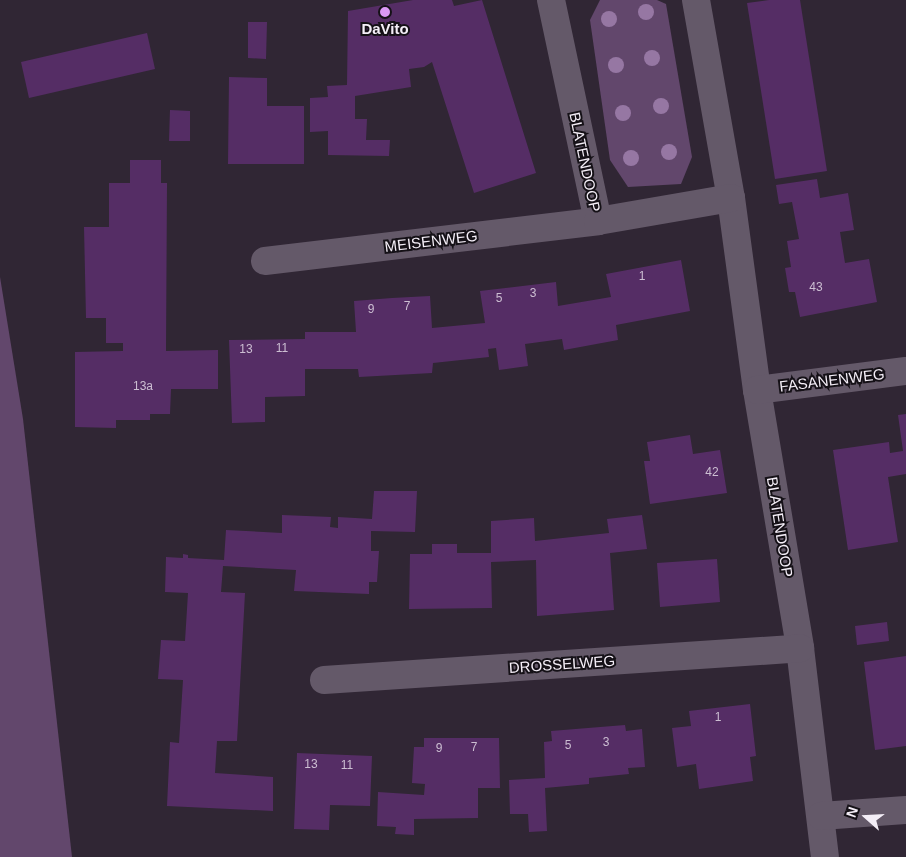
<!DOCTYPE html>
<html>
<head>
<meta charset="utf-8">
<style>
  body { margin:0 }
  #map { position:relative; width:906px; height:857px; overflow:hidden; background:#302634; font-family:Arial,sans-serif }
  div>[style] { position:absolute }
  .green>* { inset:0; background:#62476c }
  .building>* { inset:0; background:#552d65 }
  .minor>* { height:28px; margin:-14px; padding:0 14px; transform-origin:14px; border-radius:14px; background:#645969 }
  .trees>* { width:16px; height:16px; margin:-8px; border-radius:50%; background:#9677a3 }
  .dots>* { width:14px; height:14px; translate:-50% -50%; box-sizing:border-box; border:2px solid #151117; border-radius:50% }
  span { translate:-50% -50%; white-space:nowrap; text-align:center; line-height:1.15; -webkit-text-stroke:4px #151117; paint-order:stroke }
  .number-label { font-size:12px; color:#ccbed2 }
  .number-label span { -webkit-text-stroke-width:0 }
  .poi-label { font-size:15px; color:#f4eef7; font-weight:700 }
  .street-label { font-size:15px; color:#f4eef7 }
  .north { position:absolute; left:841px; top:792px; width:50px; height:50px; -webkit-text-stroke:4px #151117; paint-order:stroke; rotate:289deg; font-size:14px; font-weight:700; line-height:20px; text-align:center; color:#f4eef7 }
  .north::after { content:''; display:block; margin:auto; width:18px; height:22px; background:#f4eef7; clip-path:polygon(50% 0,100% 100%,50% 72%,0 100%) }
</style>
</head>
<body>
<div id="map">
  <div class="green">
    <div style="clip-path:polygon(600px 0,657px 0,666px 4px,692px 157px,681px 184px,628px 187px,610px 160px,590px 20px)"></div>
    <div style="clip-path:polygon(0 277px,23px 419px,72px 857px,0 857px)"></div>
  </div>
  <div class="building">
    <div style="clip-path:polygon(413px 0,452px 0,454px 6px,482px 0,536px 173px,474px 193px,432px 62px,424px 67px,409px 69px,411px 87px,355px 96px,355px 119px,367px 119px,366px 140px,390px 140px,389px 156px,328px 155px,328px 131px,310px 132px,310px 98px,328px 97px,327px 86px,347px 85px,348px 11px)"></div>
    <div style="clip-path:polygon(769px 0,800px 0,827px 171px,775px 179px,747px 3px)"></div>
    <div style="clip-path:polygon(248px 22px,267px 22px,266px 59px,248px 58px)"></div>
    <div style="clip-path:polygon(147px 33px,155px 69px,29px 98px,21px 62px)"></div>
    <div style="clip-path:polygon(229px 77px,267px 78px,267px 106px,304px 106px,304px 164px,228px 164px)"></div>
    <div style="clip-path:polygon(170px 110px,190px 111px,190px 141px,169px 141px)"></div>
    <div style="clip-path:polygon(130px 160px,161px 160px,161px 183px,167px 183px,166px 351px,218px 350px,218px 389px,171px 389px,170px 414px,150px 414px,150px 420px,116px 420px,116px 428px,75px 427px,75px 352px,123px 351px,123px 343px,106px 343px,106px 318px,86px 318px,84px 227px,109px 227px,109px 183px,130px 183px)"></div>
    <div style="clip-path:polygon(817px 179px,820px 198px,848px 193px,854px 230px,840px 232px,845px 263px,869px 259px,877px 302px,800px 317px,795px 292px,789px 292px,785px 268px,791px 267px,787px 241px,799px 239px,792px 202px,779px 204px,776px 185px)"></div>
    <div style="clip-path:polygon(681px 260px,690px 311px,616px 325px,618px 340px,564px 350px,562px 339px,525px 344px,528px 366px,499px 370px,496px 348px,488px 349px,489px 357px,433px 363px,432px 373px,359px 377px,358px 369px,305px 369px,305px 396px,265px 397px,265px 422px,232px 423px,229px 340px,305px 339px,305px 332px,356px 332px,354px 301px,392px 298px,430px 296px,432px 328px,485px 323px,480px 291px,556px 282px,558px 306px,611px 297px,606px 274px)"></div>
    <div style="clip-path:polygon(906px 414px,906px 474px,888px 477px,898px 542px,848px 550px,833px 450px,889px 442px,890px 453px,903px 451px,898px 415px)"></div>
    <div style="clip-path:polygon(690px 435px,693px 454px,720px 450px,727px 493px,650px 504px,644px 461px,650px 461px,647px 442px)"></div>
    <div style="clip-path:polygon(374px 491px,417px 491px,415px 532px,371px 531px,371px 551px,379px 551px,377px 582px,369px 582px,369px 594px,294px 591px,296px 570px,223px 566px,221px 592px,245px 593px,237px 741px,217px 741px,215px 773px,273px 777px,273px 811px,167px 806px,170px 742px,179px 743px,183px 680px,158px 679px,161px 640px,185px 641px,188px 593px,165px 592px,166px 557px,183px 558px,183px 554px,188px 555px,188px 558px,224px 560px,226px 530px,282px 533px,282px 515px,331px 517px,330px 527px,338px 528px,338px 517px,372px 519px)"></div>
    <div style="clip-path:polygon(642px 515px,647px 549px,610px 553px,614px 610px,537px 616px,536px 560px,491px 562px,492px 608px,409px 609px,410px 554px,432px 554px,432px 544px,457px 544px,457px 553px,491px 553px,491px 521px,534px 518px,535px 541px,609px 533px,607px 519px)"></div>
    <div style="clip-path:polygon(717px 559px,720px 602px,660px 607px,657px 563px)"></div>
    <div style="clip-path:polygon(887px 622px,889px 641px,857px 645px,855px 626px)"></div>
    <div style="clip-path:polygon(906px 656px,906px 746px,875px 750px,864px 662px)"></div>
    <div style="clip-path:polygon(750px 704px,756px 756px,750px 757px,753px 781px,699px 789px,696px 764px,677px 767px,672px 728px,691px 726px,689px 711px)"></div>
    <div style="clip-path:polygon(625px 725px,626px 731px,642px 729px,645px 767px,628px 768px,629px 774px,589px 778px,589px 784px,545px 788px,547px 831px,529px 832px,528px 814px,510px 814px,509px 780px,545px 778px,544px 742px,552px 741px,551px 731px)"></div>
    <div style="clip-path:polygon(424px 738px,499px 738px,500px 788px,478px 788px,478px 818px,414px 819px,414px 835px,395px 834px,396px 827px,377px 826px,378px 792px,424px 795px,425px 784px,412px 783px,414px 747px,424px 747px)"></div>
    <div style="clip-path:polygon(297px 753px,372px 756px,370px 806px,330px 805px,329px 830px,294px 829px)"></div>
  </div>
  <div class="minor">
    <div style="left:551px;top:0;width:226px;rotate:78deg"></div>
    <div style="left:696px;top:0;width:201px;rotate:80deg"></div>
    <div style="left:731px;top:198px;width:194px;rotate:82.3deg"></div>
    <div style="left:757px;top:390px;width:262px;rotate:80.5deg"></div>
    <div style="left:800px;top:648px;width:210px;rotate:83.2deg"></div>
    <div style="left:265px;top:261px;width:335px;rotate:-6.8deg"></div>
    <div style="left:598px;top:221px;width:135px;rotate:-9.8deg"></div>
    <div style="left:757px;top:390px;width:150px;rotate:-7.3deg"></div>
    <div style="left:324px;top:680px;width:477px;rotate:-3.8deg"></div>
    <div style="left:821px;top:816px;width:85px;rotate:-4deg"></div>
  </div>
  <div class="trees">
    <div style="left:646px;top:12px"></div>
    <div style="left:609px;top:19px"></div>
    <div style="left:652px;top:58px"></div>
    <div style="left:616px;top:65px"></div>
    <div style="left:661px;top:106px"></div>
    <div style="left:623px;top:113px"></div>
    <div style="left:669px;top:152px"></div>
    <div style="left:631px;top:158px"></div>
  </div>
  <div class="dots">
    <div style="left:385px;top:12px;background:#db99f5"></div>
  </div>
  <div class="number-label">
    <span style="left:642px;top:277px">1</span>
    <span style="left:816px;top:288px">43</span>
    <span style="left:533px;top:294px">3</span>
    <span style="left:499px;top:299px">5</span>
    <span style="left:407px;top:307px">7</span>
    <span style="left:371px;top:310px">9</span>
    <span style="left:282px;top:349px">11</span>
    <span style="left:246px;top:350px">13</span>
    <span style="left:143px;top:387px">13a</span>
    <span style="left:712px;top:473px">42</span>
    <span style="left:718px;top:718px">1</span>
    <span style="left:606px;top:743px">3</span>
    <span style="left:568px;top:746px">5</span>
    <span style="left:474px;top:748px">7</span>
    <span style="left:439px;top:749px">9</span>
    <span style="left:311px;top:765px">13</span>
    <span style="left:347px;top:766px">11</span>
  </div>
  <div class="poi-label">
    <span style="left:385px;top:29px">DaVito</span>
  </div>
  <div class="street-label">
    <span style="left:585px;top:162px;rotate:78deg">BLATENDOOP</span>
    <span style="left:431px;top:241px;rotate:-7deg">MEISENWEG</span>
    <span style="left:832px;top:380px;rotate:-7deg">FASANENWEG</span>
    <span style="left:780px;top:527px;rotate:81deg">BLATENDOOP</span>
    <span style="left:562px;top:664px;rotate:-4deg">DROSSELWEG</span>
  </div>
  <div class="north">N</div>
</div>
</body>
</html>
